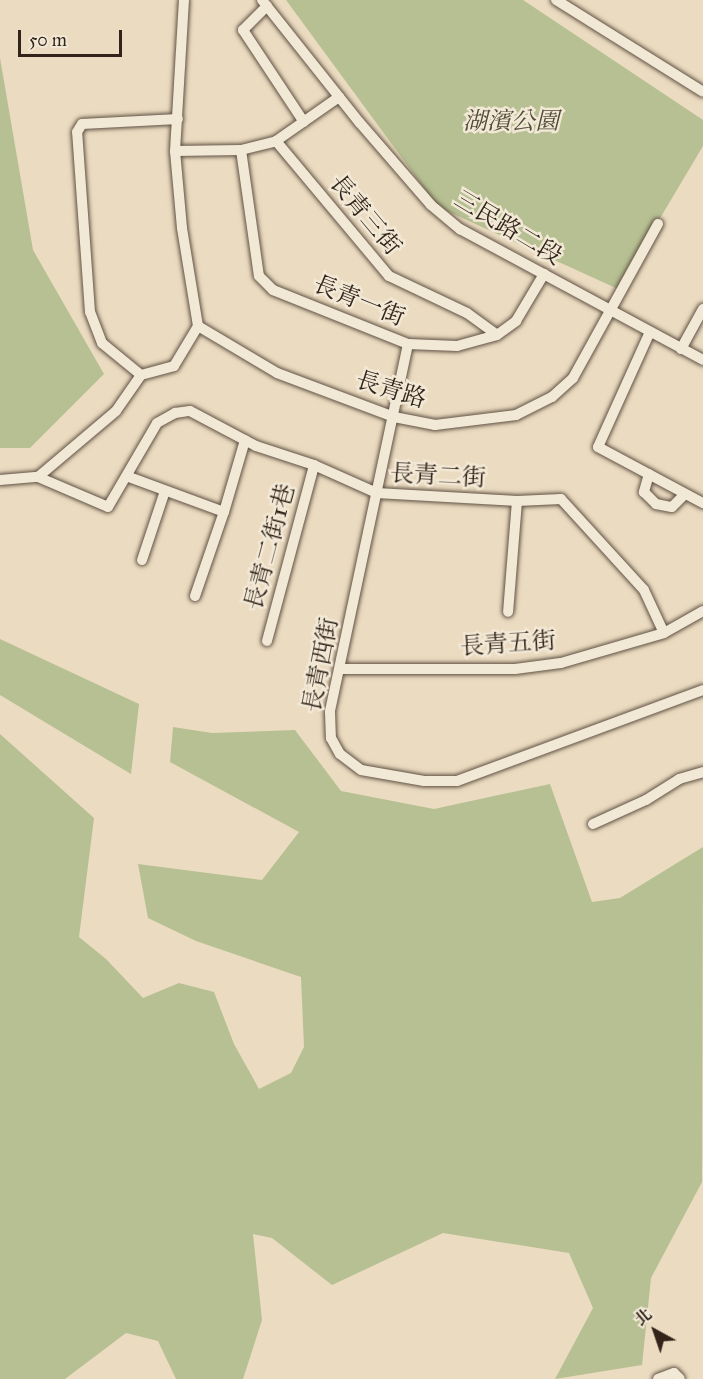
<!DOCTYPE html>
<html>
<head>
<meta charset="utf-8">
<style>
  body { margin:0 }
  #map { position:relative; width:703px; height:1379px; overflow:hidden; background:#ebdbc0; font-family:"IM FELL Great Primer","Noto Serif TC",serif }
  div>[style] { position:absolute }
  .green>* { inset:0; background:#b7c092 }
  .roads { filter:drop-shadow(0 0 2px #605244) drop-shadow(0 0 2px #605244) }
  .minor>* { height:10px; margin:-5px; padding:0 5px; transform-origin:5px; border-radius:5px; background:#f2e8d6 }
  span { translate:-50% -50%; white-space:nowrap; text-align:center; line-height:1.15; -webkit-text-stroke:5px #f2e8d6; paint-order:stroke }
  .park-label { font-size:24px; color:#534b38; font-style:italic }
  .street-label { font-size:24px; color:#32241a }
  .north { position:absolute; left:625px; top:1301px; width:60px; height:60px; -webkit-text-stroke:4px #f2e8d6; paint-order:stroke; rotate:320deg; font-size:16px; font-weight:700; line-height:24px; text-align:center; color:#32241a }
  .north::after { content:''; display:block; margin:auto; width:21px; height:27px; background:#32241a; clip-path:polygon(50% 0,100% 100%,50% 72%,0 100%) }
  .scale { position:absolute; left:18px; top:30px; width:104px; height:27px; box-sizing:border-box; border:3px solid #32241a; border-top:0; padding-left:8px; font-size:18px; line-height:21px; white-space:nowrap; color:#32241a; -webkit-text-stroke:4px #f2e8d6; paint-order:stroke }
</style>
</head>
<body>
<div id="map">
  <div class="green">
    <div style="clip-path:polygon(286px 0,523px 0,703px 120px,703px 146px,618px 289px,438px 207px)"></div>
    <div style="clip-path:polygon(0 58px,33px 250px,104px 374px,30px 448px,0 448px)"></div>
    <div style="clip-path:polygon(0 639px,139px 704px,131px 774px,0 695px)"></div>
    <div style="clip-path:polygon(173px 727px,212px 733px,295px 730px,341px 791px,434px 809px,550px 784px,592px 902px,620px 898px,703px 847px,702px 1182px,651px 1278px,642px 1365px,555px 1379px,593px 1308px,569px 1253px,443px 1233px,332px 1285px,272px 1238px,253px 1234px,262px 1320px,243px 1379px,176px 1379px,158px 1341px,126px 1333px,65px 1379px,0 1379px,0 734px,94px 818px,79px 937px,106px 959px,143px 998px,179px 983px,214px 992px,234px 1044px,259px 1089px,291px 1073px,304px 1047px,301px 977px,196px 941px,148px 918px,138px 864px,262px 880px,299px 832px,170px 762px)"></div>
  </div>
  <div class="roads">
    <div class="minor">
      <div style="left:262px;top:0;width:157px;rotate:51.5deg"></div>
      <div style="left:360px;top:123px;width:108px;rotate:49.1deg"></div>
      <div style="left:431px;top:205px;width:38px;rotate:40deg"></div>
      <div style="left:460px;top:229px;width:276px;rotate:28.3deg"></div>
      <div style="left:556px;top:0;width:173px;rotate:32deg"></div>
      <div style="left:267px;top:6px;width:34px;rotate:135deg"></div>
      <div style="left:243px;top:30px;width:110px;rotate:56.5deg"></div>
      <div style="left:276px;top:141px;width:176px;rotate:50.1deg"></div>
      <div style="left:389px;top:276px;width:86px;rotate:25.4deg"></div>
      <div style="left:467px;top:313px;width:37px;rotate:36deg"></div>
      <div style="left:241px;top:150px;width:127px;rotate:81.9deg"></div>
      <div style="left:259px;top:276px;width:20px;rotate:45deg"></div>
      <div style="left:273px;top:290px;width:145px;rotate:21.8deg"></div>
      <div style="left:408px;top:344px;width:49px;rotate:2.3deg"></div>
      <div style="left:457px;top:346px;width:41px;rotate:-15.4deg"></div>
      <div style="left:497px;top:335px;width:24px;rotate:-36deg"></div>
      <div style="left:516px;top:321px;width:55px;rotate:-59.2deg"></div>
      <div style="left:175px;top:151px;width:66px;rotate:-0.9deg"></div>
      <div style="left:241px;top:150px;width:36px;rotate:-14deg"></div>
      <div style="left:276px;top:141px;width:77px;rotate:-34.9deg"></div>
      <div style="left:198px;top:326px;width:92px;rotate:30.7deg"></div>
      <div style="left:277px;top:373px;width:125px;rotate:20.6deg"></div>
      <div style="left:394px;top:417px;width:42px;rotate:11deg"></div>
      <div style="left:435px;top:425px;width:82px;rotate:-7deg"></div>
      <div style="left:516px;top:415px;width:40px;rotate:-26.6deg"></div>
      <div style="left:552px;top:397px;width:28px;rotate:-42deg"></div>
      <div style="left:573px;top:378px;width:176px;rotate:-61.1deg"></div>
      <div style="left:649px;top:334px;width:124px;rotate:114.3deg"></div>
      <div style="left:598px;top:447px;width:119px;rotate:28.1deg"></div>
      <div style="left:408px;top:344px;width:376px;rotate:102deg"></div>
      <div style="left:330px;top:712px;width:26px;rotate:88deg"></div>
      <div style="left:331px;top:738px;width:18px;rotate:61deg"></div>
      <div style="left:340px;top:754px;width:26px;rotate:37deg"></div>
      <div style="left:361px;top:770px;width:64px;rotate:9.9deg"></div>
      <div style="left:424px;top:781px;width:33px"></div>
      <div style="left:457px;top:781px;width:262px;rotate:-20.3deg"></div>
      <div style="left:681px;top:349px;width:46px;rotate:-61.2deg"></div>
      <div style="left:141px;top:375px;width:50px;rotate:-140.6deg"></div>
      <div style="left:102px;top:343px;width:33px;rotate:-111deg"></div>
      <div style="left:90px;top:312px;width:180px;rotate:-94.1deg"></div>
      <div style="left:77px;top:132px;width:9px;rotate:-58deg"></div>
      <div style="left:82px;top:124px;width:96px;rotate:-3deg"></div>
      <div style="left:649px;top:474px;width:19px;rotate:106deg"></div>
      <div style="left:644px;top:492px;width:17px;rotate:45deg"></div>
      <div style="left:656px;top:504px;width:16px;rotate:11deg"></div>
      <div style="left:672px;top:507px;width:18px;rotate:-45deg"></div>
      <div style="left:38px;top:477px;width:76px;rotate:23.2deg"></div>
      <div style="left:108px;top:507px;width:97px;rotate:-59.7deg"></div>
      <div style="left:157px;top:423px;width:21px;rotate:-29deg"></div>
      <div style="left:175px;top:413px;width:15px;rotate:-8deg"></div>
      <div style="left:190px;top:411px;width:75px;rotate:27.9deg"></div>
      <div style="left:256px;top:446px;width:61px;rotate:18.1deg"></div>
      <div style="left:314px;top:465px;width:69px;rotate:24deg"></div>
      <div style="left:377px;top:493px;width:140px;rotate:3.3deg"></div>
      <div style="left:517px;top:501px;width:111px;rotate:94.6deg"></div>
      <div style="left:129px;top:477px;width:101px;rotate:20.2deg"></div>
      <div style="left:224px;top:512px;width:75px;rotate:-73.7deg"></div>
      <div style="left:0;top:480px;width:38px;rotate:-5deg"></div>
      <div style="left:38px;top:477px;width:102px;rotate:-40.2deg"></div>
      <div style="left:116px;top:411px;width:44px;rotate:-55.2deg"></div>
      <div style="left:141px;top:375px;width:34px;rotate:-15deg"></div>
      <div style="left:174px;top:366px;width:47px;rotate:-59deg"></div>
      <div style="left:198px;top:326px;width:99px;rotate:-99.3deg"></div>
      <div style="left:182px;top:228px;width:77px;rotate:-95.2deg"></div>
      <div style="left:175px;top:151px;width:151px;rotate:-86.6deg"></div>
      <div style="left:517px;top:501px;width:44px;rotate:-2.6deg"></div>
      <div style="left:561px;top:499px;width:123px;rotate:47.6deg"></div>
      <div style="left:644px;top:590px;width:47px;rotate:65.1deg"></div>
      <div style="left:142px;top:560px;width:73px;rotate:-71.6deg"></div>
      <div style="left:195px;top:596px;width:89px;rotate:-71deg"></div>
      <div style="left:267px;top:641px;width:182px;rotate:-75deg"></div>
      <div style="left:342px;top:669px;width:173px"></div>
      <div style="left:515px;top:669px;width:46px;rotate:-7.4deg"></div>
      <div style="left:561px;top:663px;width:107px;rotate:-16.2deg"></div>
      <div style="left:664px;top:633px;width:45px;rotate:-29.4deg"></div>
      <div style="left:593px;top:824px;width:58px;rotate:-24.4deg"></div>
      <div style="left:646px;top:800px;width:39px;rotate:-32deg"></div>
      <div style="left:679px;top:779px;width:25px;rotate:-16deg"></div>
      <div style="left:658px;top:1379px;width:17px;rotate:-21deg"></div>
      <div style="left:674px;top:1373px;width:8px;rotate:45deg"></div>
    </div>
  </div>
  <div class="park-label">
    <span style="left:511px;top:122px">湖濱公園</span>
  </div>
  <div class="street-label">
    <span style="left:365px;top:215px;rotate:50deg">長青三街</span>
    <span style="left:508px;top:228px;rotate:31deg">三民路二段</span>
    <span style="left:359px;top:301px;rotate:22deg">長青一街</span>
    <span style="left:391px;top:390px;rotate:17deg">長青路</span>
    <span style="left:438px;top:476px;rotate:3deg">長青二街</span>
    <span style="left:270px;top:547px;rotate:-75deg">長青二街1巷</span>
    <span style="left:508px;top:644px;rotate:-4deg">長青五街</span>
    <span style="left:321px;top:665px;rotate:-79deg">長青西街</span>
  </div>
  <div class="north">北</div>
  <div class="scale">50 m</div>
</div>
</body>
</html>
